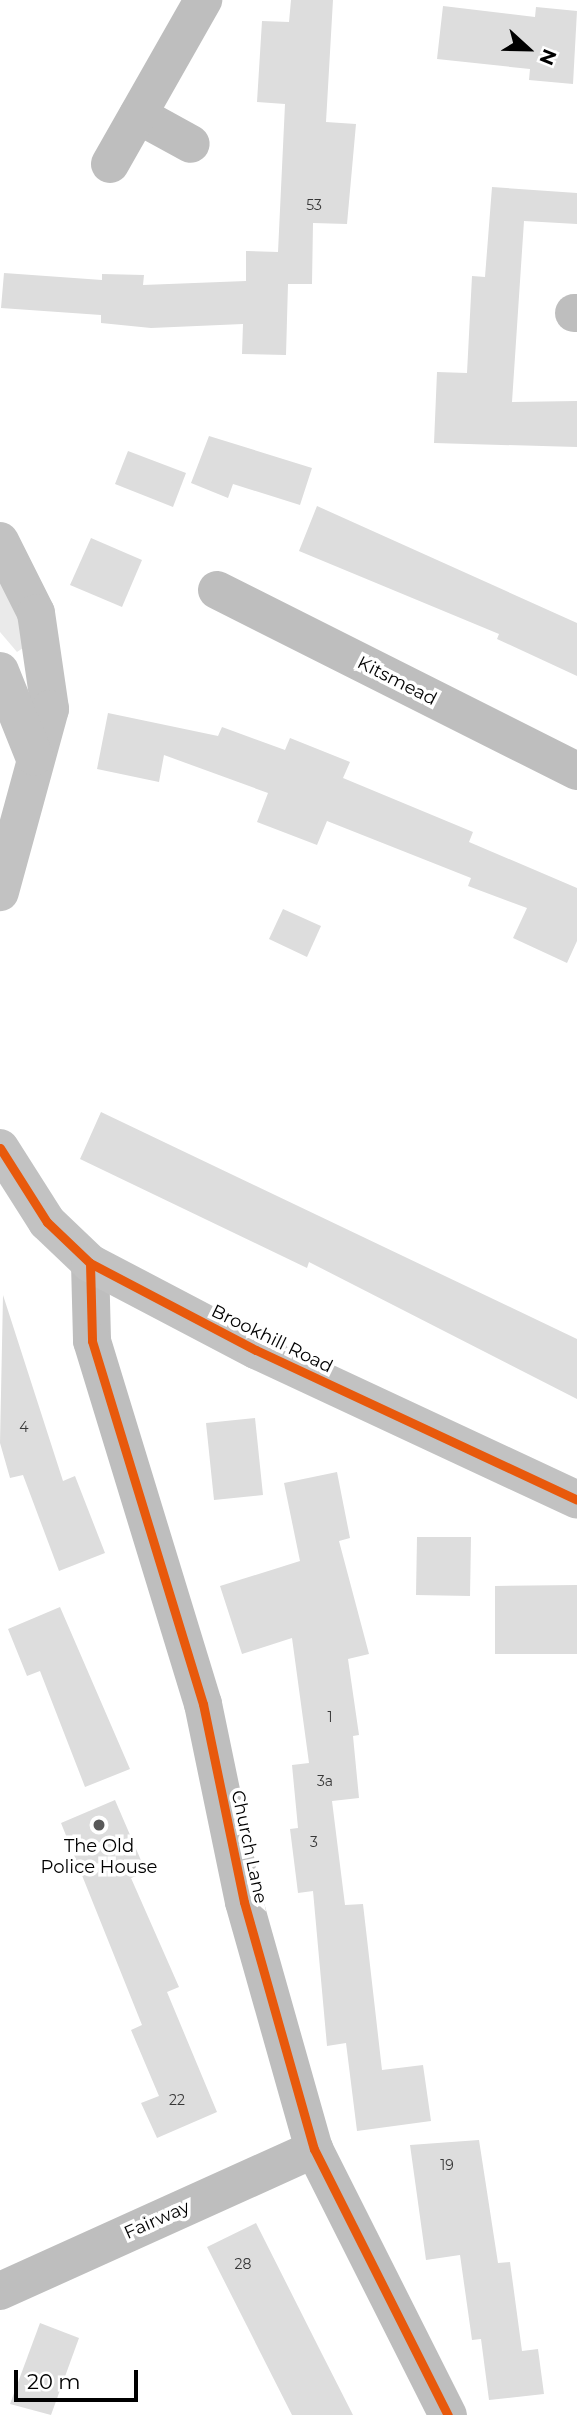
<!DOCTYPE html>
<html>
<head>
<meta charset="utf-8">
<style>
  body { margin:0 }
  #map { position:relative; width:577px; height:2415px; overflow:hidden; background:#fff; font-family:Montserrat,sans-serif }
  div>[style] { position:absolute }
  .green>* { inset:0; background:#eaeaea }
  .building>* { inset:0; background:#ddd }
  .street>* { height:38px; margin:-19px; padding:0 19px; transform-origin:19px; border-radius:19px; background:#bebebe }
  .secondary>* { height:38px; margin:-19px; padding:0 19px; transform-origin:19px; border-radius:19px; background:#c2c2c2 }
  .cycleway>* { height:9px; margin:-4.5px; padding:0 4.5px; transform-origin:4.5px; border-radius:4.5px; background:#e8590c }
  .dots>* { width:19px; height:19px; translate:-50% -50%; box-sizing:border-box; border:4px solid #fff; border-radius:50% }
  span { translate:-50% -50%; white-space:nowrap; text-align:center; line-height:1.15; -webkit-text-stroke:7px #fff; paint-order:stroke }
  .number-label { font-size:14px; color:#373737 }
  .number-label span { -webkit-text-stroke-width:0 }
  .street-label { font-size:18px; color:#000 }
  .poi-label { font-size:18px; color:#000 }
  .north { position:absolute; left:493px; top:14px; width:70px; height:70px; -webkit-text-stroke:5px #fff; paint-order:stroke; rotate:112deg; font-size:19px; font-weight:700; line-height:28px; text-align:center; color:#000 }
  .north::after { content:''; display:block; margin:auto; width:24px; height:32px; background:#000; clip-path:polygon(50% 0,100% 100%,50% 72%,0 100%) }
  .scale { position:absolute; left:14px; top:2370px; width:124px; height:32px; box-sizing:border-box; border:4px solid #000; border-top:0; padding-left:9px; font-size:21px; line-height:24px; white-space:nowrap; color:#000; -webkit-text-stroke:5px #fff; paint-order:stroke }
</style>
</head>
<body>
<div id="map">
  <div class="green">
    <div style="clip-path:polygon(0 574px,29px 644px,17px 652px,0 632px)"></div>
  </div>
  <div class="building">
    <div style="clip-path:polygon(291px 0,333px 0,326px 122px,356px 124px,347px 224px,313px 223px,312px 284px,288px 284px,286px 355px,242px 354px,243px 324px,151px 328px,101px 323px,101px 315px,1px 308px,4px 273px,102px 280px,102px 274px,144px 275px,143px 285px,246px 281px,246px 251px,278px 252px,285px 104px,257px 102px,262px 21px,289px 22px)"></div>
    <div style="clip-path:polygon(443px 6px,535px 17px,536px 7px,577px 11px,573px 84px,529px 80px,530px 69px,437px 59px)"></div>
    <div style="clip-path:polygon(492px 187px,577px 193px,577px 224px,524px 221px,512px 402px,577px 401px,577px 447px,434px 443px,437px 372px,467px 373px,472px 276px,485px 277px)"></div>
    <div style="clip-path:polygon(209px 436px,312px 468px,300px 505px,233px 484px,228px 498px,191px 483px)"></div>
    <div style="clip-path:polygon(128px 451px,186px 473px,173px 507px,115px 484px)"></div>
    <div style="clip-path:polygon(317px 506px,577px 623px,577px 676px,497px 639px,499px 634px,299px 551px)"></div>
    <div style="clip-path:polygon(91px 538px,142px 560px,122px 607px,70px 585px)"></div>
    <div style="clip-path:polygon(108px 713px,218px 736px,222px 727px,285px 750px,290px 738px,350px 762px,343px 778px,473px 832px,469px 842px,577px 888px,577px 941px,567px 963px,513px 938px,527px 908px,468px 886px,471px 878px,327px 821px,317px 845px,257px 822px,268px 793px,164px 755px,159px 782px,97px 769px)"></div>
    <div style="clip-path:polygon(283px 909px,321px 926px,307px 957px,269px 939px)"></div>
    <div style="clip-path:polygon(101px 1112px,577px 1339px,577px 1399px,309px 1262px,307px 1268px,80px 1159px)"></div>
    <div style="clip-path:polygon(3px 1295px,63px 1481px,75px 1476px,105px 1553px,59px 1571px,23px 1475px,10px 1478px,0 1443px)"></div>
    <div style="clip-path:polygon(255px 1418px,263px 1495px,214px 1500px,206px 1423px)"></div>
    <div style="clip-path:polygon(337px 1472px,350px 1538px,339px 1541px,369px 1654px,348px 1659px,359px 1735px,353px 1736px,359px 1798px,332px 1801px,345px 1905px,363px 1904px,382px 2070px,423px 2065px,431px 2121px,357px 2131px,346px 2043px,327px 2046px,313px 1891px,298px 1893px,290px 1829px,298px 1828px,292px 1765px,309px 1763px,292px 1638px,242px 1654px,220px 1586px,300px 1561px,284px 1483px)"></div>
    <div style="clip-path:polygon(417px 1537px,471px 1537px,470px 1596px,416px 1595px)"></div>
    <div style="clip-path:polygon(577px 1585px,577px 1654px,495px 1654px,495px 1586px)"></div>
    <div style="clip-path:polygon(60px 1607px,130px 1769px,85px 1787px,40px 1671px,27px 1676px,8px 1629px)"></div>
    <div style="clip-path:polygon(115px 1800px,146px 1872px,131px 1878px,179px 1987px,167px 1992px,217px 2112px,157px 2138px,141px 2103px,159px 2096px,131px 2030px,142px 2025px,61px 1823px)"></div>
    <div style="clip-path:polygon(479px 2140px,498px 2263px,510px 2262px,522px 2351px,538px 2349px,544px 2394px,489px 2400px,481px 2339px,472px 2340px,460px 2255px,426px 2260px,410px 2145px)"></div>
    <div style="clip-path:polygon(256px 2223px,322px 2354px,353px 2415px,292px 2415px,207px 2247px)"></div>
    <div style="clip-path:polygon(40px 2323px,79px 2338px,51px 2415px,10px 2404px)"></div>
  </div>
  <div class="street">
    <div style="left:138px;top:115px;width:60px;rotate:28.7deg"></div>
    <div style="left:110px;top:164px;width:189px;rotate:-60.4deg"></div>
    <div style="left:574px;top:313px;width:3px"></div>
    <div style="left:217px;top:590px;width:403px;rotate:26.7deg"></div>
    <div style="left:90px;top:1263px;width:78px;rotate:88.5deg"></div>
    <div style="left:92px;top:1341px;width:380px;rotate:73deg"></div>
    <div style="left:203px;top:1704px;width:202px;rotate:78.3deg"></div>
    <div style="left:244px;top:1902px;width:257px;rotate:74.2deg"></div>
    <div style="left:314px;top:2149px;width:298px;rotate:63.3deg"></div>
    <div style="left:0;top:2291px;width:345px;rotate:-24.3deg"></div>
  </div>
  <div class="secondary">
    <div style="left:0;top:541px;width:80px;rotate:63.4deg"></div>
    <div style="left:36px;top:613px;width:97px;rotate:81.7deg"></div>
    <div style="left:50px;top:709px;width:190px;rotate:105.3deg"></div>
    <div style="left:0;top:671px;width:92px;rotate:68.2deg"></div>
    <div style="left:0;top:1148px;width:88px;rotate:57.6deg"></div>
    <div style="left:47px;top:1222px;width:59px;rotate:43.6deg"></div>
    <div style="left:90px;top:1263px;width:187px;rotate:27.7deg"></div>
    <div style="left:256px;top:1350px;width:354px;rotate:25deg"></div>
  </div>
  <div class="cycleway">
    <div style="left:0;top:1148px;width:88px;rotate:57.6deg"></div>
    <div style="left:47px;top:1222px;width:59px;rotate:43.6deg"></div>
    <div style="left:90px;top:1263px;width:187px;rotate:27.7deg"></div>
    <div style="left:256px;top:1350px;width:354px;rotate:25deg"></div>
    <div style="left:90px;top:1263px;width:78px;rotate:88.5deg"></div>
    <div style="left:92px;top:1341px;width:380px;rotate:73deg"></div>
    <div style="left:203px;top:1704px;width:202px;rotate:78.3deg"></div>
    <div style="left:244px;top:1902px;width:257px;rotate:74.2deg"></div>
    <div style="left:314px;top:2149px;width:298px;rotate:63.3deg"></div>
  </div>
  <div class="dots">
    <div style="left:99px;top:1825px;background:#595959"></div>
  </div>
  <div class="number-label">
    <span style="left:314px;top:205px">53</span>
    <span style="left:24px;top:1427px">4</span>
    <span style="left:330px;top:1717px">1</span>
    <span style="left:325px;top:1781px">3a</span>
    <span style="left:314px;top:1842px">3</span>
    <span style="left:177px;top:2100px">22</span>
    <span style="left:447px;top:2165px">19</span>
    <span style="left:243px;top:2264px">28</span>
  </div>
  <div class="street-label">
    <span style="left:397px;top:681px;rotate:27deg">Kitsmead</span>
    <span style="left:272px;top:1339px;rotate:26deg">Brookhill Road</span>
    <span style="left:249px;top:1847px;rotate:78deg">Church Lane</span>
    <span style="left:157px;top:2220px;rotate:-24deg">Fairway</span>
  </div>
  <div class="poi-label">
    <span style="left:99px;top:1857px">The Old<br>Police House</span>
  </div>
  <div class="north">N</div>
  <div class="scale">20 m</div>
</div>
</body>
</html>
